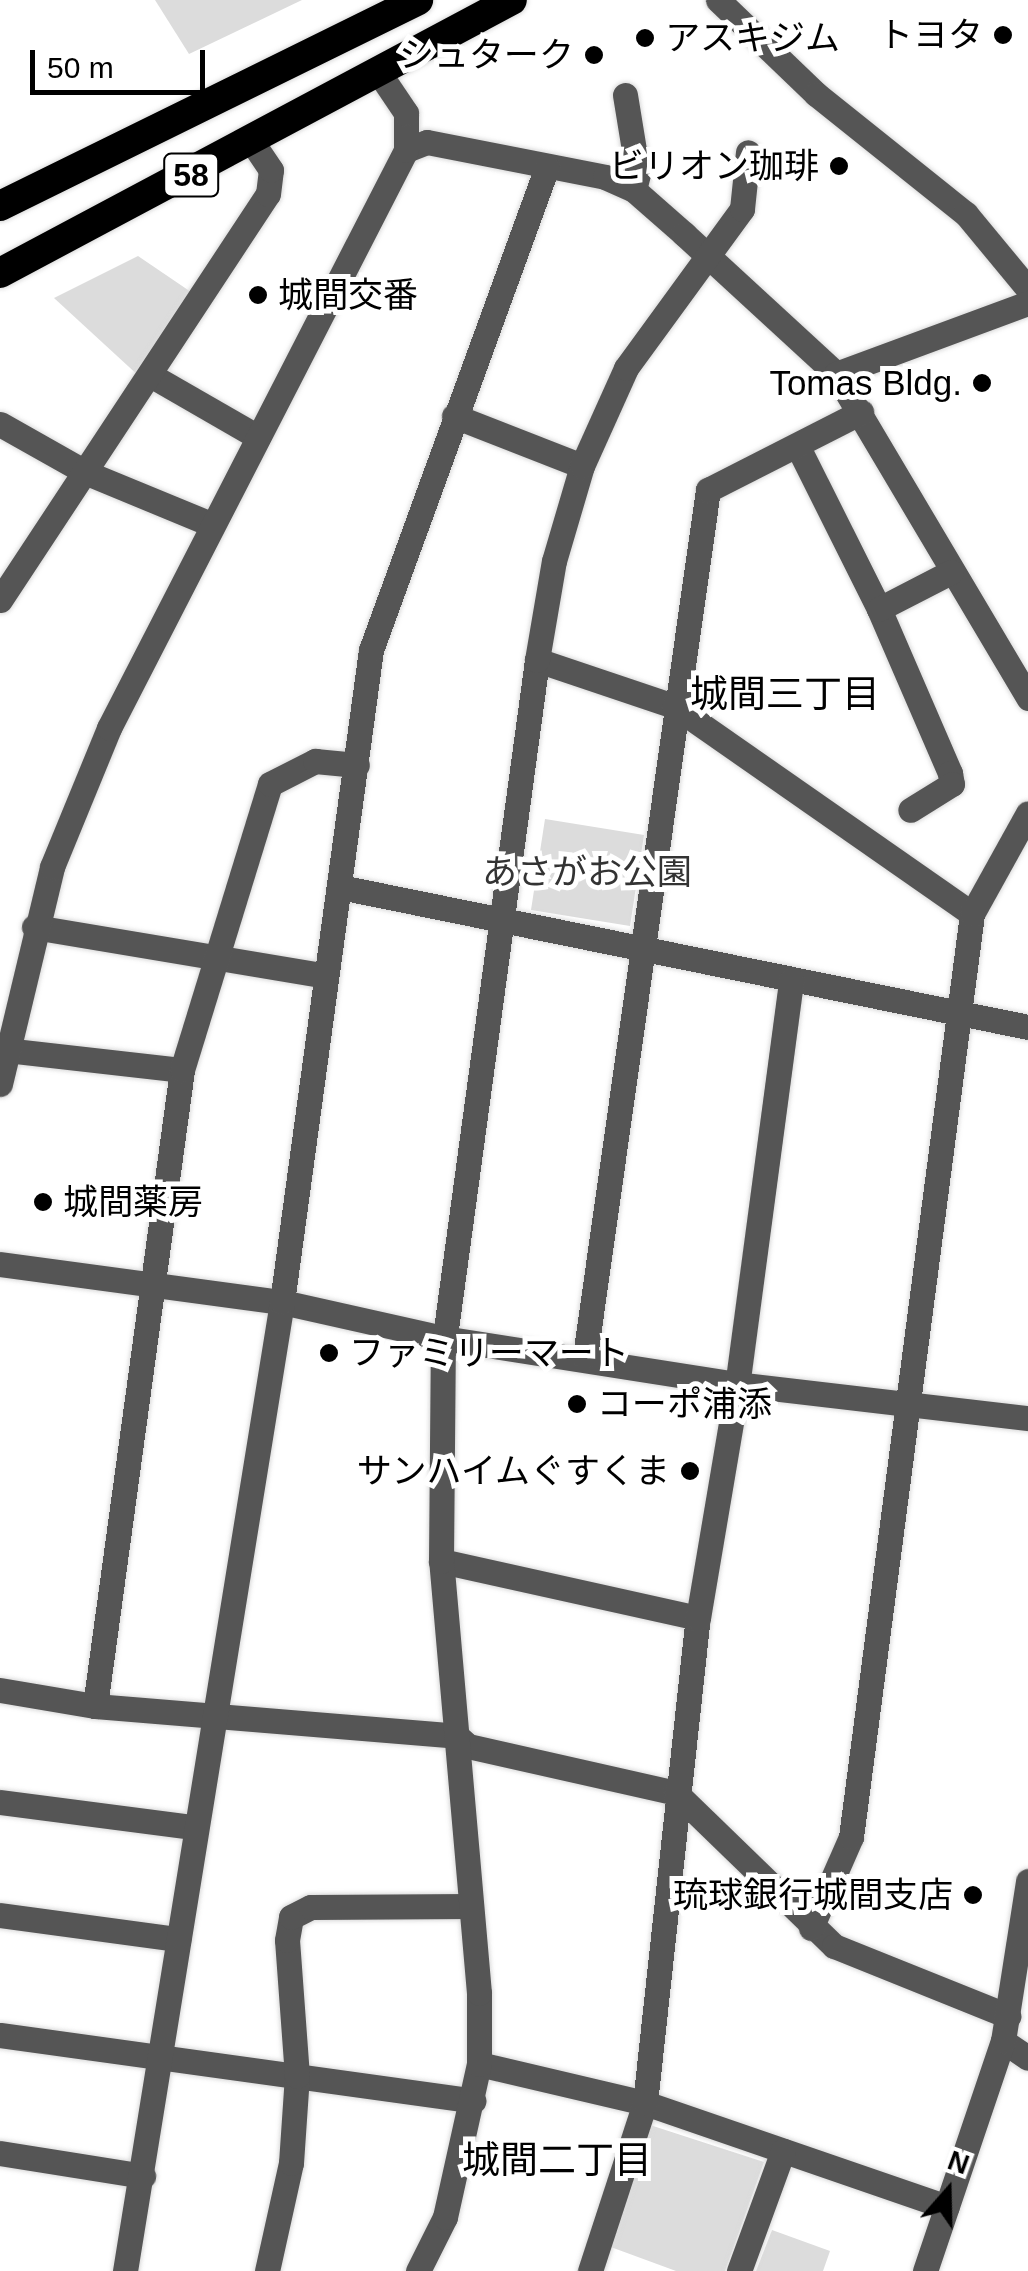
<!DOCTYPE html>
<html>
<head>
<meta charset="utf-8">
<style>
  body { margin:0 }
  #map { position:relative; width:1028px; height:2271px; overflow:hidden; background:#fff; font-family:Arial,"Noto Sans JP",sans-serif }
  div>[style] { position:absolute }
  .green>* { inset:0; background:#dcdcdc }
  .roads { filter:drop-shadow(0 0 2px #dbdbdb) drop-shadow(0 0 2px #dbdbdb) }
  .minor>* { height:25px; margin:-12.5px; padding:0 12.5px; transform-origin:12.5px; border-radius:12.5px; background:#555 }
  .highway>* { height:30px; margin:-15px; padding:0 15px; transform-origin:15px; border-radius:15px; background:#000 }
  .dots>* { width:28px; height:28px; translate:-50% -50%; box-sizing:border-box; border:5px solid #fff; border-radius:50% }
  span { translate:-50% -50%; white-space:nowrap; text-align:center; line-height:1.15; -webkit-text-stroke:10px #fff; paint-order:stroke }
  .shield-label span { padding:2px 8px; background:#fff; border:2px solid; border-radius:8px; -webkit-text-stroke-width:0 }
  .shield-label { font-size:32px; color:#000; font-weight:700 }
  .poi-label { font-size:35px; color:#000 }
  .right { translate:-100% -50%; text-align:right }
  .left { translate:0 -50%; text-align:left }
  .park-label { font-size:35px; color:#333 }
  .neighbourhood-label { font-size:38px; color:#000 }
  .north { position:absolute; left:898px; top:2141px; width:100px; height:100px; -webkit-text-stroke:8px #fff; paint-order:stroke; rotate:20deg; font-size:28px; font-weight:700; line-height:40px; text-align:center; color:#000 }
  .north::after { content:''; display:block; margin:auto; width:35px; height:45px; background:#000; clip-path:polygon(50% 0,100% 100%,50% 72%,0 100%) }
  .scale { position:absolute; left:30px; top:50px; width:175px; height:45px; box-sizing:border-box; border:5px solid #000; border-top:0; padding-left:12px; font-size:30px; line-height:35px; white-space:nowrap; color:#000; -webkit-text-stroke:8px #fff; paint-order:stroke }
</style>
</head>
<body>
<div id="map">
  <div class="green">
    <div style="clip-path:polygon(155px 0,302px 0,189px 54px)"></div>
    <div style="clip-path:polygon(138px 256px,191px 292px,141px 378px,54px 298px)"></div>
    <div style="clip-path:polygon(545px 819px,644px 835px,630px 926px,531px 910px)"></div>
    <div style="clip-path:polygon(650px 2125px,764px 2162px,725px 2271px,676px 2271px,608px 2246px)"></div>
    <div style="clip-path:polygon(772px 2230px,830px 2251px,823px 2271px,756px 2271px)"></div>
  </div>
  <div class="roads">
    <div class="minor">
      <div style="left:718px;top:0;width:136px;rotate:43.8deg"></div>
      <div style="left:816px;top:94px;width:192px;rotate:38.7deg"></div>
      <div style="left:966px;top:214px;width:97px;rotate:50.4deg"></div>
      <div style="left:625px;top:95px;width:80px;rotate:80.7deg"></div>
      <div style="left:638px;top:174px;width:16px;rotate:104deg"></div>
      <div style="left:406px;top:150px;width:22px;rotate:-21deg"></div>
      <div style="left:427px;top:142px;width:181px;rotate:11.1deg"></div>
      <div style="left:605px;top:177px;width:32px;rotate:24deg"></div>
      <div style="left:634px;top:190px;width:67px;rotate:41.3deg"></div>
      <div style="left:684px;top:234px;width:207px;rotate:42.6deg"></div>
      <div style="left:836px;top:374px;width:377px;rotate:59.3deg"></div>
      <div style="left:836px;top:374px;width:205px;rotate:-20.3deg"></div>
      <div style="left:152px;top:376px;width:122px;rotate:29.9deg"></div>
      <div style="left:454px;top:416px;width:137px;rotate:21.3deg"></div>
      <div style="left:0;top:424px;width:100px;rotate:29.4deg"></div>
      <div style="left:87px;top:473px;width:136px;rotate:22.4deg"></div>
      <div style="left:799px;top:449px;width:179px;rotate:63.4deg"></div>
      <div style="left:879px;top:609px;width:179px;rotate:66.6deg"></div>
      <div style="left:950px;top:773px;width:11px;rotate:80deg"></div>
      <div style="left:952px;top:784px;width:49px;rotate:148.2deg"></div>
      <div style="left:0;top:600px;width:486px;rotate:-56.6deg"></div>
      <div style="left:268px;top:194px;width:24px;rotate:-83deg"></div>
      <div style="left:271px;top:170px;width:32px;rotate:-124deg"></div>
      <div style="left:879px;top:609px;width:81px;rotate:-27.2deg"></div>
      <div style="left:537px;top:660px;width:145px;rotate:18.6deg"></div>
      <div style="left:674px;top:706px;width:363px;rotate:34.9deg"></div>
      <div style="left:340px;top:887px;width:702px;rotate:11.5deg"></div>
      <div style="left:34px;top:927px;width:296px;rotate:9.5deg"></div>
      <div style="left:6px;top:1050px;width:177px;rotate:6.5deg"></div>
      <div style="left:0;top:1084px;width:223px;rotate:-76.5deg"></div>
      <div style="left:52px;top:867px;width:150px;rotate:-67.7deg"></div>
      <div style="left:109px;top:728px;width:650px;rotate:-62.8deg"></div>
      <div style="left:406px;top:150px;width:37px;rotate:-90deg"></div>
      <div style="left:406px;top:113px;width:48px;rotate:-124deg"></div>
      <div style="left:0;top:1264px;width:285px;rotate:7.7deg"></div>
      <div style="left:282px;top:1302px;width:165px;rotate:12.6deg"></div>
      <div style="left:443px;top:1338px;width:298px;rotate:8.9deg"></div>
      <div style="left:737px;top:1384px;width:293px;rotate:6.7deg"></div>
      <div style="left:585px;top:1356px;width:875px;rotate:-81.92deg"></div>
      <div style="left:708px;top:490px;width:172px;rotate:-27deg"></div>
      <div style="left:441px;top:1561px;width:263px;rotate:12.5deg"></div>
      <div style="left:0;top:1690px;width:96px;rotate:9.6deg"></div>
      <div style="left:95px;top:1706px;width:363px;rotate:4.7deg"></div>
      <div style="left:457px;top:1736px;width:15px;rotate:42deg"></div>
      <div style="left:468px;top:1746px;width:213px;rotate:12.7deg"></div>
      <div style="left:676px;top:1793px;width:220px;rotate:44.1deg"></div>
      <div style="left:834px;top:1946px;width:188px;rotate:21.9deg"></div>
      <div style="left:95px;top:1706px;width:642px;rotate:-82.21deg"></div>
      <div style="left:182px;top:1070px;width:299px;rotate:-72.9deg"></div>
      <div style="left:270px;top:784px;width:51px;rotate:-27.1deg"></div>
      <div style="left:315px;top:761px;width:42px;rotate:5.4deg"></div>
      <div style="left:0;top:1802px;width:194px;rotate:7.4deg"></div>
      <div style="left:0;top:1915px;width:180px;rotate:7.7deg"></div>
      <div style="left:811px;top:1928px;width:99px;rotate:-66.3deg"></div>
      <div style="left:851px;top:1837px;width:931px;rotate:-82.53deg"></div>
      <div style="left:972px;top:914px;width:115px;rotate:-61deg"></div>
      <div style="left:0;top:2035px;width:478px;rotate:7.9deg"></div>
      <div style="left:1003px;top:2041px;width:30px;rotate:34deg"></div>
      <div style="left:479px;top:2064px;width:171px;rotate:13.2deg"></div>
      <div style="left:645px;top:2103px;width:319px;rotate:19deg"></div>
      <div style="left:0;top:2153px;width:145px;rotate:9.1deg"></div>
      <div style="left:125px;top:2271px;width:982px;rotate:-80.8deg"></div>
      <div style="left:282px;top:1302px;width:658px;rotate:-82.23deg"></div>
      <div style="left:371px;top:650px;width:514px;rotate:-69.98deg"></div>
      <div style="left:267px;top:2271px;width:111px;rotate:-77.5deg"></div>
      <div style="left:291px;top:2163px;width:87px;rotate:-86.1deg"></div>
      <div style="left:297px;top:2076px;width:136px;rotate:-94.2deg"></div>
      <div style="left:287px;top:1940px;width:23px;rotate:-80deg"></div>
      <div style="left:291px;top:1917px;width:22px;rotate:-27deg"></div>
      <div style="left:311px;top:1907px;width:160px;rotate:-0.4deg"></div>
      <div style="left:418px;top:2271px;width:60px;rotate:-63.4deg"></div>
      <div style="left:445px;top:2217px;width:157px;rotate:-77.5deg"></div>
      <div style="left:479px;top:2064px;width:71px;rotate:-90deg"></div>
      <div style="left:479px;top:1993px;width:434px;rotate:-95deg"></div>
      <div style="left:441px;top:1561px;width:210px;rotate:-89.5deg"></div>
      <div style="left:443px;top:1351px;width:697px;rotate:-82.25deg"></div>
      <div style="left:537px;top:660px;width:100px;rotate:-80.3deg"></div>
      <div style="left:554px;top:561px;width:99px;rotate:-73.6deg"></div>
      <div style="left:582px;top:466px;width:107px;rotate:-65.8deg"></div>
      <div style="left:626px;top:368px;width:197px;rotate:-53.9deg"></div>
      <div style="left:742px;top:209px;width:57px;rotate:-84deg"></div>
      <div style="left:590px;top:2271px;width:177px;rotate:-71.9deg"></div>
      <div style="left:645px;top:2103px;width:488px;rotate:-83.8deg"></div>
      <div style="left:698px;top:1618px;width:227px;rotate:-80.4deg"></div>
      <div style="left:736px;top:1394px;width:418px;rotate:-82.4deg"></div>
      <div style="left:739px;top:2271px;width:128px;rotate:-69.9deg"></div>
      <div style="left:925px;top:2271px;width:243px;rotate:-71.3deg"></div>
      <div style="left:1003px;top:2041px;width:162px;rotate:-81.1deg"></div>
    </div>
    <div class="highway">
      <div style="left:0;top:206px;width:466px;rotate:-26.2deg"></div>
      <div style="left:0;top:273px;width:580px;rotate:-28.07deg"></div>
    </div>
  </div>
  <div class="dots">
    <div style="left:1003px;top:35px;background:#000"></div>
    <div style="left:645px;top:38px;background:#000"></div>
    <div style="left:594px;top:55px;background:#000"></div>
    <div style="left:839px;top:166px;background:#000"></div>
    <div style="left:258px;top:295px;background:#000"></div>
    <div style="left:982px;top:383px;background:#000"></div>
    <div style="left:43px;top:1202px;background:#000"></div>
    <div style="left:329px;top:1353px;background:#000"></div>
    <div style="left:577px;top:1404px;background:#000"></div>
    <div style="left:690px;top:1471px;background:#000"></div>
    <div style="left:973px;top:1895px;background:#000"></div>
  </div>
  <div class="shield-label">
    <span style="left:191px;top:175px">58</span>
  </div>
  <div class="poi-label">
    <span class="right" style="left:983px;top:35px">トヨタ</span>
    <span class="left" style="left:665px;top:38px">アスキジム</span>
    <span class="right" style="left:574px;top:55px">シュターク</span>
    <span class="right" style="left:819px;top:166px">ビリオン珈琲</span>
    <span class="left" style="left:278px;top:295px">城間交番</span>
    <span class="right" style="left:962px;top:383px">Tomas Bldg.</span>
    <span class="left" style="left:63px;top:1202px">城間薬房</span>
    <span class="left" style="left:349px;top:1353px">ファミリーマート</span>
    <span class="left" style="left:597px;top:1404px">コーポ浦添</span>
    <span class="right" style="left:670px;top:1471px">サンハイムぐすくま</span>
    <span class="right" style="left:953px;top:1895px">琉球銀行城間支店</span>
  </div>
  <div class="park-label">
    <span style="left:587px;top:872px">あさがお公園</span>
  </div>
  <div class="neighbourhood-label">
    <span style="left:785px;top:695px">城間三丁目</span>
    <span style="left:557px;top:2161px">城間二丁目</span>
  </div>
  <div class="north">N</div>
  <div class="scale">50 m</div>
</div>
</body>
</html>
